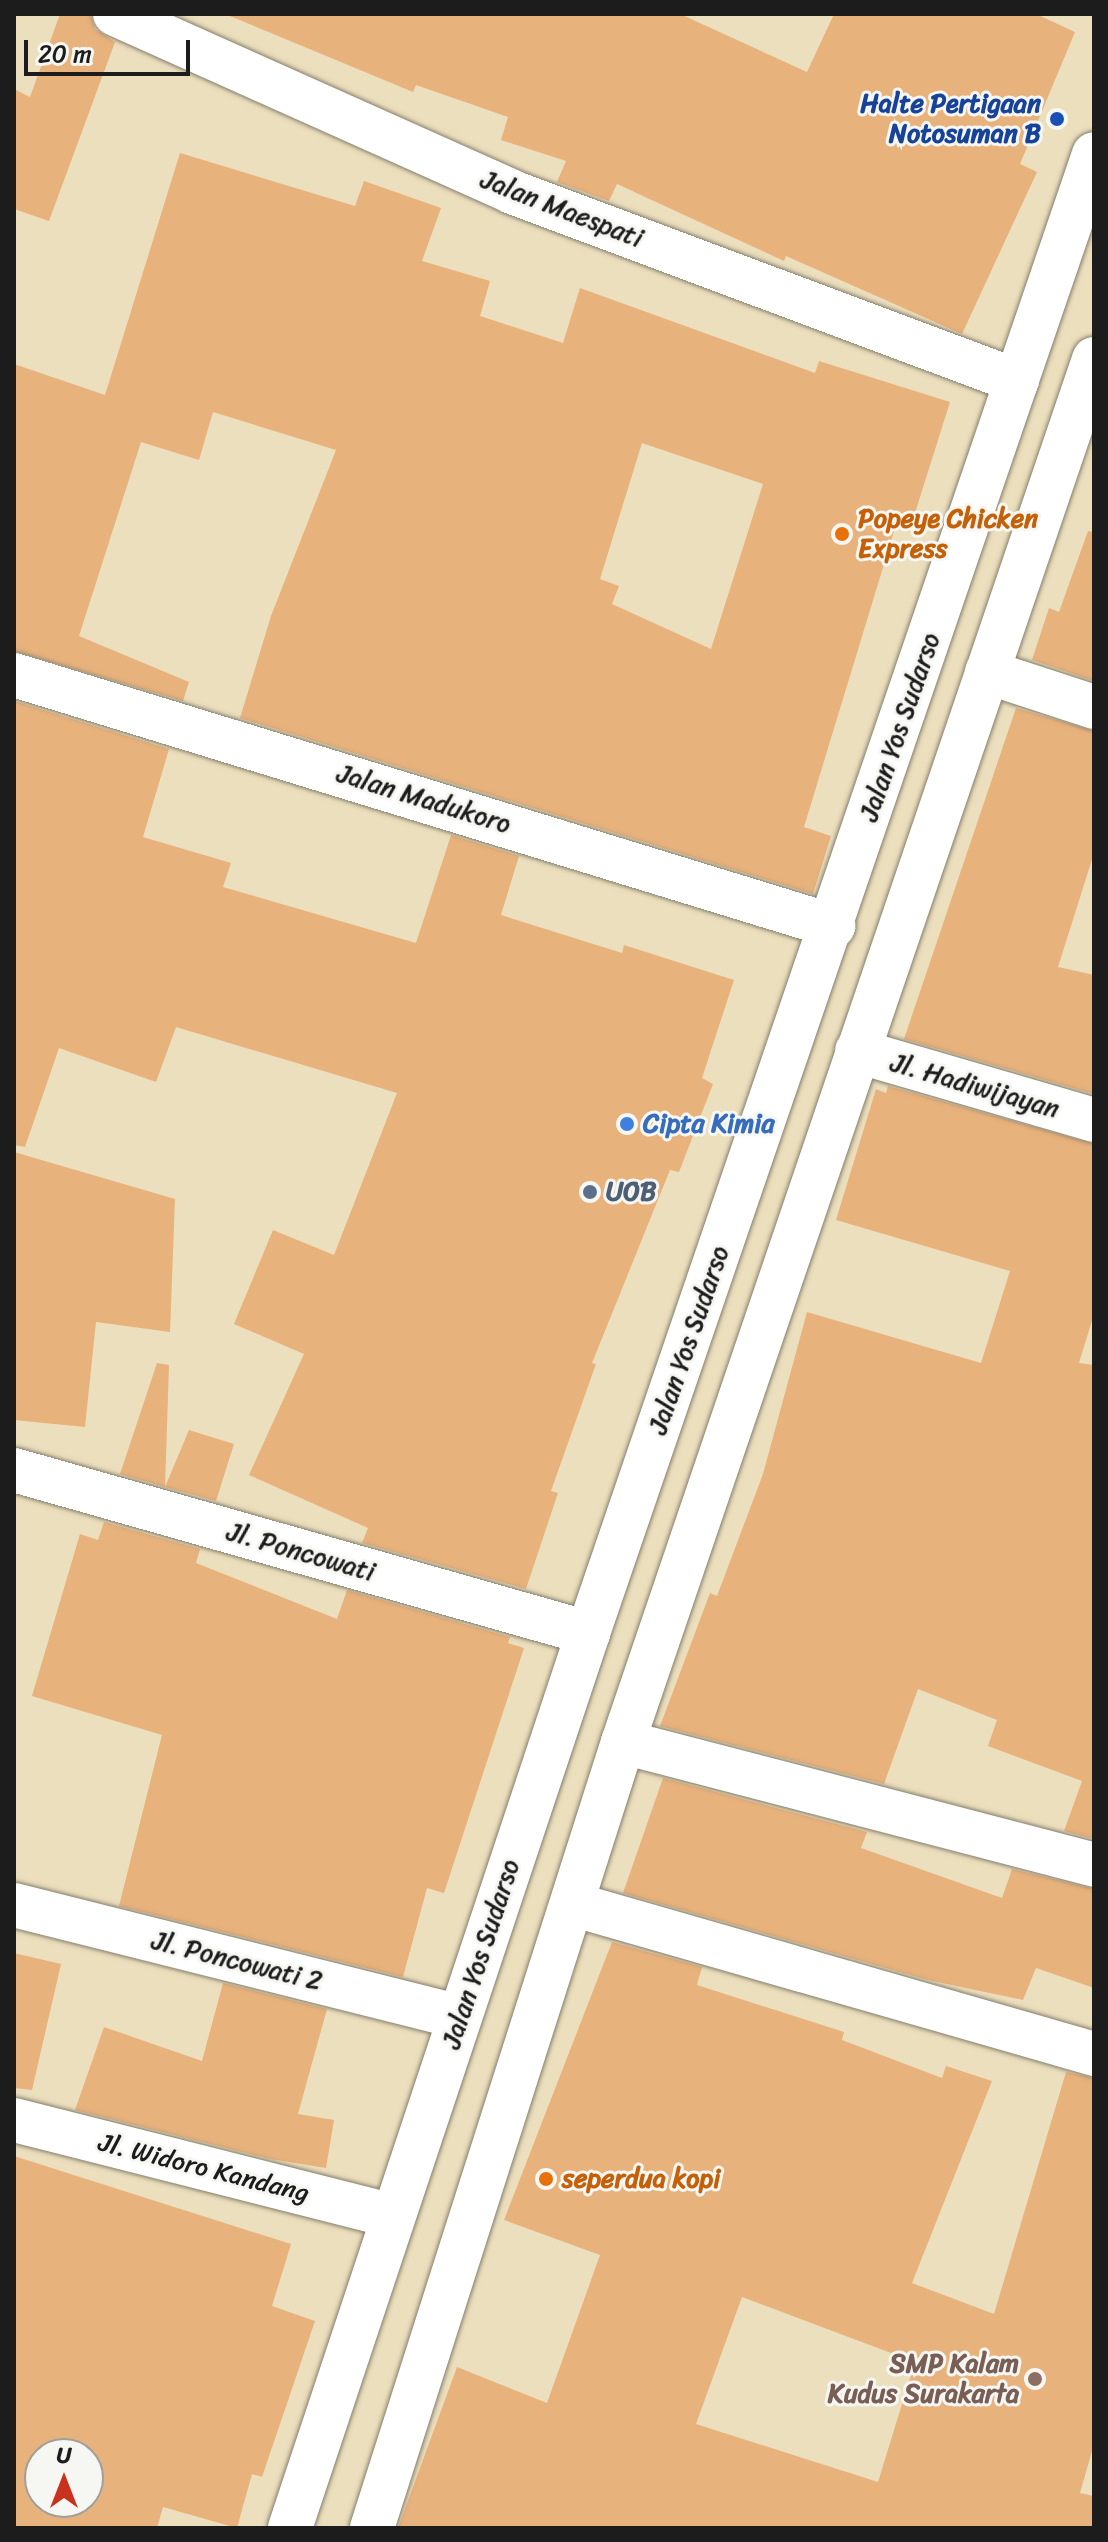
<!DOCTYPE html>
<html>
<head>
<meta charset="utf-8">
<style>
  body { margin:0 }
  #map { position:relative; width:1108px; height:2542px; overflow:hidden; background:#ecdfbd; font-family:Sriracha,sans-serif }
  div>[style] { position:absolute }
  .building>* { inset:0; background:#e8b27c }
  .roads { filter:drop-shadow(0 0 2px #847e6c) drop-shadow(0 0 2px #847e6c) }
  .minor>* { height:44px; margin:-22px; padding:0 22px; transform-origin:22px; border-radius:22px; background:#fff }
  .tertiary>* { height:44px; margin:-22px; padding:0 22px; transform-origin:22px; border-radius:22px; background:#fff }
  .primary>* { height:44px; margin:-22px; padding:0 22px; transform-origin:22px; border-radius:22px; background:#fff }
  .dots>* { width:22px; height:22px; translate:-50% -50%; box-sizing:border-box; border:4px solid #f6f6f2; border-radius:50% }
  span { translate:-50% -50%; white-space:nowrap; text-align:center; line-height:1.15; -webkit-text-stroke:6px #f6f6f2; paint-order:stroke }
  .transit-label { font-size:26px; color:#164399; font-weight:700 }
  .right { translate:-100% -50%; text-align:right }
  .street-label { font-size:26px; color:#1c1c1c }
  .food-label { font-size:26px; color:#c56008; font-weight:700 }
  .left { translate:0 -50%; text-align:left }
  .shop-label { font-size:26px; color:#366cbe; font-weight:700 }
  .service-label { font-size:26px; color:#4e5e75; font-weight:700 }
  .education-label { font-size:26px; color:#785e54; font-weight:700 }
  .frame { position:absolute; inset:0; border:16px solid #1c1c1c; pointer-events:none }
  .north { position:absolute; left:24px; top:2438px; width:80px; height:80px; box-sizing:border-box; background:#f6f6f2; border:2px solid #9f9f9c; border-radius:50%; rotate:0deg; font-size:22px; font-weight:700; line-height:32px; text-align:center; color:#1c1c1c }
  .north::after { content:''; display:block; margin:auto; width:28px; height:36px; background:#c8321e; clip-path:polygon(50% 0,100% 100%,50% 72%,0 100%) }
  .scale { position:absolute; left:24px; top:40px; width:166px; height:36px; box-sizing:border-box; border:4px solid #1c1c1c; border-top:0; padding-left:10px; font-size:24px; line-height:28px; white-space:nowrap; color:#1c1c1c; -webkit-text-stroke:6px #f6f6f2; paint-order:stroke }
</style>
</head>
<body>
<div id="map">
  <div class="building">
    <div style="clip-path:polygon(60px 14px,90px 14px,95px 29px,115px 42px,49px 221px,14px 209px,14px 89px,30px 97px)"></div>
    <div style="clip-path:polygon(225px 14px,680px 14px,807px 72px,834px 14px,1036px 14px,1075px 32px,1020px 164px,1037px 172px,962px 334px,786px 256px,784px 261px,617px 184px,609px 201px,557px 182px,566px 161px,501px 140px,508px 117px,416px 85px,413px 92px)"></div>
    <div style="clip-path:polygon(evenodd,180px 153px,355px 206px,364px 181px,441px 208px,422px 261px,490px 281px,480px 316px,563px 343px,580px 288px,815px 373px,819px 361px,950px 402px,909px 532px,895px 528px,804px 827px,831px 836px,813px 894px,240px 718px,271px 616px,336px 450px,213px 412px,199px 460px,141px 442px,79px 636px,189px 682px,183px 701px,14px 651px,14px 364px,105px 395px,180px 153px,642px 443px,763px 484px,711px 649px,612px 604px,619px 586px,600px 579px,642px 443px)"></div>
    <div style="clip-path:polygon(1088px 531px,1094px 532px,1094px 681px,1032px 660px,1049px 608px,1059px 612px)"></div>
    <div style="clip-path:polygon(14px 701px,169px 749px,143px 837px,231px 863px,223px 887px,416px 943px,451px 835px,519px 856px,501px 915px,622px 953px,624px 945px,734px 980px,702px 1078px,713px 1084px,679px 1172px,670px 1170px,592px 1363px,596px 1364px,551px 1491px,558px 1493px,526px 1589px,362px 1543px,368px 1528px,249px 1475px,304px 1354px,234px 1324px,273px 1230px,334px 1255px,397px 1093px,176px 1027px,156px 1082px,59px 1048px,25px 1147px,14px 1145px)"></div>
    <div style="clip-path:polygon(1016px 708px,1094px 731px,1094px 853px,1058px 967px,1094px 975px,1094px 1094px,904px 1039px)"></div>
    <div style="clip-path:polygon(888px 1086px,1094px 1144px,1094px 1314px,1079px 1363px,1094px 1365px,1094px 1839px,1064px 1831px,1082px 1781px,988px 1746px,997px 1720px,918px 1689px,884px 1784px,660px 1726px,710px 1593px,717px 1596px,763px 1474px,807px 1312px,981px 1363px,1010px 1271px,836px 1220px,876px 1089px,886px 1093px)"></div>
    <div style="clip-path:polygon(14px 1152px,175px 1199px,170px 1332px,96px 1322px,85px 1427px,14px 1420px)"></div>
    <div style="clip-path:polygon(157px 1363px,169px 1365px,165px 1487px,120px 1474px)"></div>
    <div style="clip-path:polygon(189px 1430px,234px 1444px,216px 1501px,165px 1487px)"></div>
    <div style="clip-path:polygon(104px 1522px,200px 1549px,196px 1563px,337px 1619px,347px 1590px,510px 1637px,508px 1643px,524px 1648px,444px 1893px,427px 1888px,403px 1977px,119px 1906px,162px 1735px,32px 1696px,80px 1534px,98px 1540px)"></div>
    <div style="clip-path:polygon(663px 1778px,867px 1832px,861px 1848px,1002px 1898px,1012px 1869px,1094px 1889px,1094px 1988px,1036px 1968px,1023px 2000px,928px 1980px,623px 1893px)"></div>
    <div style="clip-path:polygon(evenodd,612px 1942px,702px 1967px,697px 1985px,844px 2032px,842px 2040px,942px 2078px,946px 2066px,992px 2081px,912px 2283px,994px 2314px,1066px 2072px,1094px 2078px,1094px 2444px,1080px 2493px,1094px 2496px,1094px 2528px,398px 2528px,457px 2367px,547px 2403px,600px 2255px,504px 2220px,612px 1942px,742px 2297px,915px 2362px,878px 2482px,696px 2424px,742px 2297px)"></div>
    <div style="clip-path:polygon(14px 1953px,61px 1964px,32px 2090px,14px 2088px)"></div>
    <div style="clip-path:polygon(223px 1983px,327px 2009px,298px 2114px,334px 2120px,326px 2168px,270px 2159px,75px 2110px,104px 2027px,202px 2061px)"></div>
    <div style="clip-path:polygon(evenodd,14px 2156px,291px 2244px,272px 2306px,315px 2321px,262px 2477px,252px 2474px,237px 2528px,163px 2507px,157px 2528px,14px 2528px,14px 2156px,40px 2454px,88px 2454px,88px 2502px,40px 2502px,40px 2454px)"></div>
  </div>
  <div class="roads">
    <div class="minor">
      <div style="left:115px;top:14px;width:435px;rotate:24.1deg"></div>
      <div style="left:512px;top:192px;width:539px;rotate:20.52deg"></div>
      <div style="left:987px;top:672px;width:113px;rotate:18.1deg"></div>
      <div style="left:14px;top:1470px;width:597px;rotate:15.85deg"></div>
      <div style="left:572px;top:1904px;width:543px;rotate:16.03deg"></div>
      <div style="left:14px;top:1905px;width:459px;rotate:14.1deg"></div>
      <div style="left:14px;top:2120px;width:391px;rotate:14.2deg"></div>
    </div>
    <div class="tertiary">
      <div style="left:14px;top:675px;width:857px;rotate:17.04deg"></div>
      <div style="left:857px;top:1051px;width:247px;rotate:16.2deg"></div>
      <div style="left:623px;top:1742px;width:487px;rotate:14.6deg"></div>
    </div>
    <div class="primary">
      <div style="left:290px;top:2528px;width:943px;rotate:-71.58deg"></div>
      <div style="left:588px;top:1633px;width:1563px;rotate:-71.11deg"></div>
      <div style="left:372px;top:2528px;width:825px;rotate:-72.29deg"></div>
      <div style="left:623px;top:1742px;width:1461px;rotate:-71.19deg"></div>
    </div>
  </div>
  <div class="dots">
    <div style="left:1057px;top:119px;background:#1a4fb4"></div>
    <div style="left:842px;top:534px;background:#e8710a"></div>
    <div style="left:627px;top:1124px;background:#3f7fe0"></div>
    <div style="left:590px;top:1192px;background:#5c6f8a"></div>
    <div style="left:546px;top:2179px;background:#e8710a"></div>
    <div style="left:1035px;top:2379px;background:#8d6e63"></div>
  </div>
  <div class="transit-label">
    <span class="right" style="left:1041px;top:119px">Halte Pertigaan<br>Notosuman B</span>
  </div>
  <div class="street-label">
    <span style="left:562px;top:209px;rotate:21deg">Jalan Maespati</span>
    <span style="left:900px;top:727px;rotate:-71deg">Jalan Yos Sudarso</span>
    <span style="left:424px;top:799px;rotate:17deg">Jalan Madukoro</span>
    <span style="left:975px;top:1086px;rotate:16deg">Jl. Hadiwijayan</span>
    <span style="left:689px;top:1340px;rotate:-71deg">Jalan Yos Sudarso</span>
    <span style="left:301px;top:1552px;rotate:16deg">Jl. Poncowati</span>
    <span style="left:481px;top:1954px;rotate:-72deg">Jalan Yos Sudarso</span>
    <span style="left:237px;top:1961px;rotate:14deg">Jl. Poncowati 2</span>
    <span style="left:204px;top:2168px;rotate:14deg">Jl. Widoro Kandang</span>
  </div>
  <div class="food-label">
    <span class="left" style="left:858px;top:534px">Popeye Chicken<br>Express</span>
    <span class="left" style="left:562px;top:2179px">seperdua kopi</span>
  </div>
  <div class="shop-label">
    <span class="left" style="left:643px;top:1124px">Cipta Kimia</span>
  </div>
  <div class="service-label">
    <span class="left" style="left:606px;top:1192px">UOB</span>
  </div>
  <div class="education-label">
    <span class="right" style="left:1019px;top:2379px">SMP Kalam<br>Kudus Surakarta</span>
  </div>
  <div class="frame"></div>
  <div class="north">U</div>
  <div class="scale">20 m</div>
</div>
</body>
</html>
